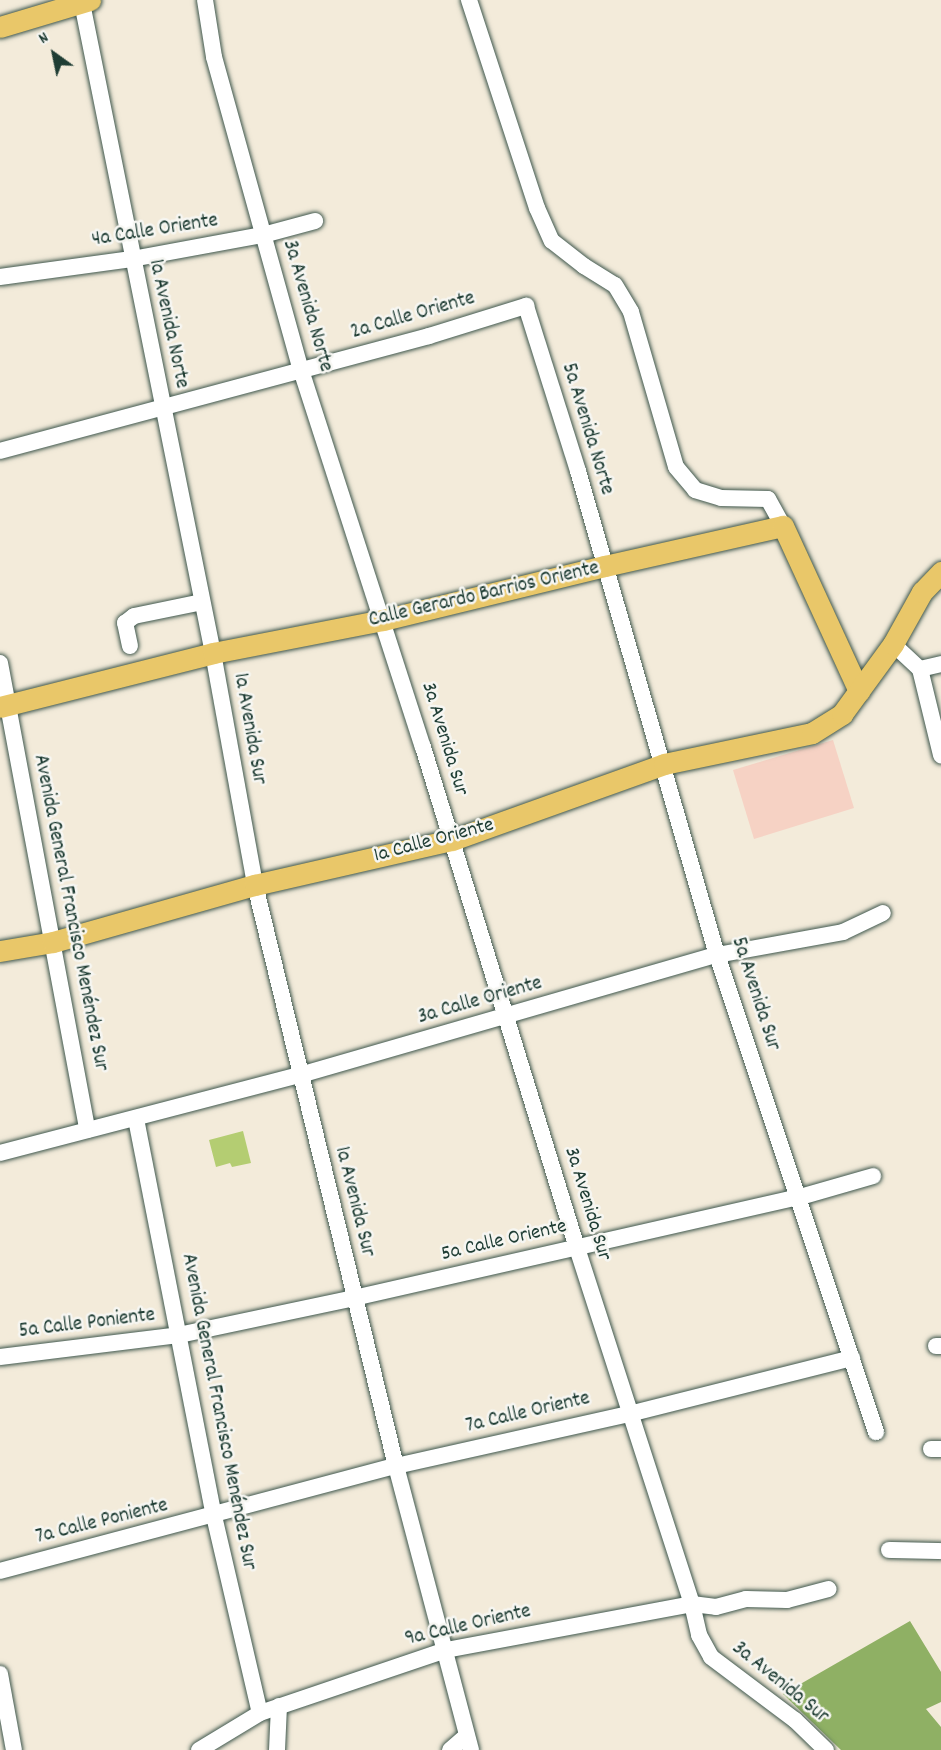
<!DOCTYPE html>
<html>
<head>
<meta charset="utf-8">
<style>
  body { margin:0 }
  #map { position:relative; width:941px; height:1750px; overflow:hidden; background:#f3ebda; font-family:Dekko,sans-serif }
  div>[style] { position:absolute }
  .built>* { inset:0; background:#f6d2c4 }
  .green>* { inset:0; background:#b4cd72 }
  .forest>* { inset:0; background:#8fb064 }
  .roads { filter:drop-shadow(0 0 2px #3f574d) drop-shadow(0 0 2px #3f574d) }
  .minor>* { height:16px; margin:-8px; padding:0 8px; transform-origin:8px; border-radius:8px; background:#fff }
  .major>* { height:21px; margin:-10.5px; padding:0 10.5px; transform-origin:10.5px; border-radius:10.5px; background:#e9c769 }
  span { translate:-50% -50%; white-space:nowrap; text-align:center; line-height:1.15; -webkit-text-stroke:5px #f6f6f2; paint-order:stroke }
  .street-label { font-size:21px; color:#1f3d34 }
  .north { position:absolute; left:24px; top:24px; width:60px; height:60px; -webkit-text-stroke:4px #f6f6f2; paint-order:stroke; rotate:327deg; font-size:16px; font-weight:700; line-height:24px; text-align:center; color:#1f3d34 }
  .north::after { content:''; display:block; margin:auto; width:21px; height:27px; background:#1f3d34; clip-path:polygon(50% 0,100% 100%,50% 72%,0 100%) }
</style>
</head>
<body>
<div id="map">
  <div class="built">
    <div style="clip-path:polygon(833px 740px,854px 808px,754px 839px,733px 770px)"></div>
  </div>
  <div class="green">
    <div style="clip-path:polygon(243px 1131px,251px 1163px,232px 1167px,230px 1163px,216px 1167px,209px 1140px)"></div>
  </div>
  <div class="forest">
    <div style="clip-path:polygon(910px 1621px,941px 1672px,941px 1702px,926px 1709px,941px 1727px,941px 1750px,841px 1750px,783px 1694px)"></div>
  </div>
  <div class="roads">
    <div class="minor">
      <div style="left:205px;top:0;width:58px;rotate:81deg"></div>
      <div style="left:214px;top:57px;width:325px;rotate:74.5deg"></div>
      <div style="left:301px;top:370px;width:396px;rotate:72.1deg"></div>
      <div style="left:423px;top:747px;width:524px;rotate:72.91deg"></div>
      <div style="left:577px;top:1248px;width:374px;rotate:72.1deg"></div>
      <div style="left:692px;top:1604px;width:32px;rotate:77deg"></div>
      <div style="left:699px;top:1635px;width:25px;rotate:61deg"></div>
      <div style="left:711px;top:1657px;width:105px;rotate:36.9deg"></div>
      <div style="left:795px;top:1720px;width:43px;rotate:44.1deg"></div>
      <div style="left:469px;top:0;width:219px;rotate:71.9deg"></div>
      <div style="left:537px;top:208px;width:36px;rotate:66deg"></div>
      <div style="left:552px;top:241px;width:41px;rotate:38deg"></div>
      <div style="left:584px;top:266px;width:36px;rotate:32deg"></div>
      <div style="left:615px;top:285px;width:31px;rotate:59deg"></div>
      <div style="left:631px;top:312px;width:161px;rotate:73.8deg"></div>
      <div style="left:676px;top:467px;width:30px;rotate:50deg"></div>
      <div style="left:695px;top:490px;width:27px;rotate:17deg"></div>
      <div style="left:721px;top:498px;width:47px;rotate:1.2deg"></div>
      <div style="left:768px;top:499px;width:31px;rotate:61deg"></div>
      <div style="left:82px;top:3px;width:663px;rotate:78.61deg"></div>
      <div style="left:213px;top:653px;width:236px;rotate:79.7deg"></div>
      <div style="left:255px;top:885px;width:598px;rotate:76.36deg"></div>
      <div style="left:396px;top:1466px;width:294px;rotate:75.2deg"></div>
      <div style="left:0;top:277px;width:133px;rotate:-7.8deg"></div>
      <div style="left:132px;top:259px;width:133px;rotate:-10.4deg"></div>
      <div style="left:263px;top:235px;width:54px;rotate:-15.1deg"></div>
      <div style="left:0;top:451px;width:444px;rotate:-15deg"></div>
      <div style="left:429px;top:336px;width:102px;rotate:-17.2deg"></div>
      <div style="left:526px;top:306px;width:173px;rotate:72.5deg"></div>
      <div style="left:578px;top:471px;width:504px;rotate:73.98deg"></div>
      <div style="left:717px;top:955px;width:503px;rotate:71.57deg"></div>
      <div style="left:893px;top:644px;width:37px;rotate:43deg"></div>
      <div style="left:920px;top:669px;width:89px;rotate:76.3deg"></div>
      <div style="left:130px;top:646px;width:24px;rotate:-102deg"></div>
      <div style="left:125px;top:623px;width:11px;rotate:-38deg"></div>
      <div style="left:134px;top:616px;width:69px;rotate:-11.6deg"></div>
      <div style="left:0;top:663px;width:475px;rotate:79.4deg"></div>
      <div style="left:920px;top:669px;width:22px;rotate:-13deg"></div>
      <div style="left:136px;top:1119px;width:405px;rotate:78.9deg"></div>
      <div style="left:214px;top:1516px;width:202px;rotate:76.9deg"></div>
      <div style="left:0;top:1153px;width:310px;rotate:-14.6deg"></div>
      <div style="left:300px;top:1075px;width:434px;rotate:-16.1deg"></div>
      <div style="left:717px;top:955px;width:128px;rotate:-10.3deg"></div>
      <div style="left:843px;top:932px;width:44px;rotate:-25.4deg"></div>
      <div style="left:936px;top:1346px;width:5px"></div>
      <div style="left:0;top:1357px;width:180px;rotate:-7deg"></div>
      <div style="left:179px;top:1335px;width:179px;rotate:-11.9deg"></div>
      <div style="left:354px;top:1298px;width:457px;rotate:-12.8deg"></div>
      <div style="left:800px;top:1197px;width:76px;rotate:-16deg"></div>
      <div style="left:931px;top:1449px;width:10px"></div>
      <div style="left:889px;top:1550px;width:52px;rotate:1.1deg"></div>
      <div style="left:0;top:1571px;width:410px;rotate:-14.9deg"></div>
      <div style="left:396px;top:1466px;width:239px;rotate:-12.6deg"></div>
      <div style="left:629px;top:1414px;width:230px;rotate:-14.1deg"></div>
      <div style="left:0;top:1674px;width:77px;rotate:79.6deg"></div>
      <div style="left:199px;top:1750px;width:71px;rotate:-31.2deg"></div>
      <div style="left:260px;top:1713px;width:196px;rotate:-18.7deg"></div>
      <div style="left:446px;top:1650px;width:250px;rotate:-10.6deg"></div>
      <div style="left:692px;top:1604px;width:24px;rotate:7deg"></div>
      <div style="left:716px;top:1607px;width:31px;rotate:-15deg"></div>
      <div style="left:746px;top:1599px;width:41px;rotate:1.4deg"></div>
      <div style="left:787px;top:1600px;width:43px;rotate:-14.7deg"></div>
      <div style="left:277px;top:1750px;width:44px;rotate:-87.4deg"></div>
      <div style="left:450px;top:1750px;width:21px;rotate:-41deg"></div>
    </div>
    <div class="major">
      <div style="left:0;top:27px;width:94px;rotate:-16.7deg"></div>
      <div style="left:0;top:707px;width:220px;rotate:-14.2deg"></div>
      <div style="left:213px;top:653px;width:173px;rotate:-11deg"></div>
      <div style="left:383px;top:620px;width:228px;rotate:-13.7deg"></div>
      <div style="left:605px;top:566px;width:182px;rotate:-12.7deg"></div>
      <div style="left:783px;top:526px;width:182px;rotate:65.3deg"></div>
      <div style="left:0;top:951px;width:54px;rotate:-9.6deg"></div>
      <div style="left:53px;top:942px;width:210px;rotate:-15.8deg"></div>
      <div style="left:255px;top:885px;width:202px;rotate:-12.9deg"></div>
      <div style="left:452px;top:840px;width:225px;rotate:-19.7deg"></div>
      <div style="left:664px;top:764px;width:151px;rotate:-11.8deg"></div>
      <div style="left:812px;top:733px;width:36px;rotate:-32deg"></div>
      <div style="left:842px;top:714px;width:87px;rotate:-53.9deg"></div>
      <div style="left:893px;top:644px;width:60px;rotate:-60.9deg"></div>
      <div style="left:922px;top:592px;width:28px;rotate:-46deg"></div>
    </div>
  </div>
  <div class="street-label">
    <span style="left:155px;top:231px;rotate:-9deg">4a Calle Oriente</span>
    <span style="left:307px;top:306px;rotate:74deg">3a Avenida Norte</span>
    <span style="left:413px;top:316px;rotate:-16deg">2a Calle Oriente</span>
    <span style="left:168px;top:324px;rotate:78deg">1a Avenida Norte</span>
    <span style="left:587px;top:429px;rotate:73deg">5a Avenida Norte</span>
    <span style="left:484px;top:595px;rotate:-13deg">Calle Gerardo Barrios Oriente</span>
    <span style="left:249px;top:729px;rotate:80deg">1a Avenida Sur</span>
    <span style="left:444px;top:739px;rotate:73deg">3a Avenida Sur</span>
    <span style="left:434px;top:841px;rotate:-15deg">1a Calle Oriente</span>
    <span style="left:70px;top:913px;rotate:79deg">Avenida General Francisco Menéndez Sur</span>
    <span style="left:755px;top:994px;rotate:72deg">5a Avenida Sur</span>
    <span style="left:480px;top:1001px;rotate:-16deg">3a Calle Oriente</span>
    <span style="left:354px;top:1202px;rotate:76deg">1a Avenida Sur</span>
    <span style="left:587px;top:1204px;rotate:73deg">3a Avenida Sur</span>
    <span style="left:504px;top:1241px;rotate:-13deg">5a Calle Oriente</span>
    <span style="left:87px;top:1324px;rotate:-7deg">5a Calle Poniente</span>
    <span style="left:218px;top:1412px;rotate:79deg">Avenida General Francisco Menéndez Sur</span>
    <span style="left:528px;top:1413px;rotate:-13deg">7a Calle Oriente</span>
    <span style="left:102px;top:1522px;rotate:-14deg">7a Calle Poniente</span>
    <span style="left:468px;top:1626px;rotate:-13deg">9a Calle Oriente</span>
    <span style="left:780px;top:1683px;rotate:39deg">3a Avenida Sur</span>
  </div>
  <div class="north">N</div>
</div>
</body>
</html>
